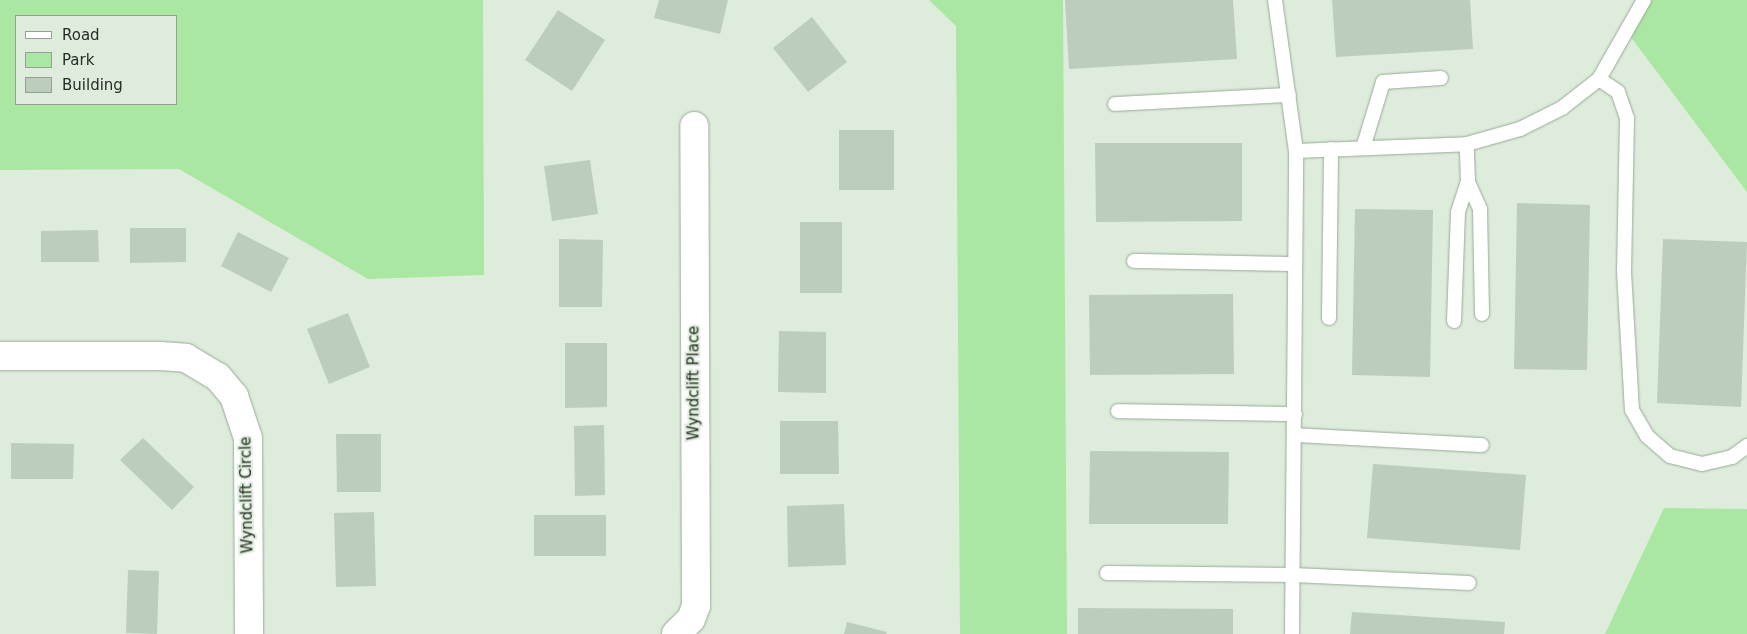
<!DOCTYPE html>
<html>
<head>
<meta charset="utf-8">
<style>
  body { margin:0 }
  #map { position:relative; width:1747px; height:634px; overflow:hidden; background:#ddecdb; font-family:"DejaVu Sans",sans-serif }
  div>[style] { position:absolute }
  .green>* { inset:0; background:#aae7a3 }
  .building>* { inset:0; background:#bdcdbb }
  .roads { filter:drop-shadow(0 0 1px #9aa999) drop-shadow(0 0 1px #9aa999) }
  .lane>* { height:14px; margin:-7px; padding:0 7px; transform-origin:7px; border-radius:7px; background:#fff }
  .street>* { height:28px; margin:-14px; padding:0 14px; transform-origin:14px; border-radius:14px; background:#fff }
  span { translate:-50% -50%; white-space:nowrap; text-align:center; line-height:1.15; -webkit-text-stroke:4px #ddecdb; paint-order:stroke }
  .street-label { font-size:15px; color:#272d26 }
  .legend { position:absolute; left:15px; top:15px; width:162px; height:90px; box-sizing:border-box; background:#ddecdb; border:1px solid #94a093; margin:0; padding:6px 9px; list-style:none; font-size:15px; color:#272d26 }
  .legend li { display:flex; align-items:center; gap:10px; height:25px }
  .legend b { width:25px; border:1px solid #94a093 }
</style>
</head>
<body>
<div id="map">
  <div class="green">
    <div style="clip-path:polygon(evenodd,0 0,483px 0,484px 275px,368px 279px,179px 169px,0 170px,0 0,16px 16px,176px 16px,176px 104px,16px 104px,16px 16px)"></div>
    <div style="clip-path:polygon(929px 0,1063px 0,1067px 634px,960px 634px,956px 26px)"></div>
    <div style="clip-path:polygon(1644px 0,1747px 0,1747px 192px,1627px 32px)"></div>
    <div style="clip-path:polygon(1664px 508px,1747px 509px,1747px 634px,1605px 634px)"></div>
  </div>
  <div class="building">
    <div style="clip-path:polygon(659px 0,728px 0,720px 34px,654px 18px)"></div>
    <div style="clip-path:polygon(1065px 0,1233px 0,1237px 59px,1069px 69px)"></div>
    <div style="clip-path:polygon(1332px 0,1470px 0,1473px 49px,1336px 57px)"></div>
    <div style="clip-path:polygon(558px 10px,605px 40px,572px 91px,525px 60px)"></div>
    <div style="clip-path:polygon(812px 17px,847px 62px,808px 92px,773px 48px)"></div>
    <div style="clip-path:polygon(839px 130px,894px 130px,894px 190px,839px 190px)"></div>
    <div style="clip-path:polygon(1095px 143px,1242px 143px,1242px 221px,1096px 222px)"></div>
    <div style="clip-path:polygon(590px 160px,598px 214px,552px 221px,544px 166px)"></div>
    <div style="clip-path:polygon(1517px 203px,1590px 205px,1587px 370px,1514px 369px)"></div>
    <div style="clip-path:polygon(1355px 209px,1433px 210px,1430px 377px,1352px 375px)"></div>
    <div style="clip-path:polygon(800px 222px,842px 222px,842px 293px,800px 293px)"></div>
    <div style="clip-path:polygon(130px 228px,186px 228px,186px 262px,130px 263px)"></div>
    <div style="clip-path:polygon(98px 230px,99px 262px,41px 262px,41px 231px)"></div>
    <div style="clip-path:polygon(238px 232px,289px 258px,271px 292px,221px 266px)"></div>
    <div style="clip-path:polygon(559px 239px,603px 240px,602px 307px,559px 307px)"></div>
    <div style="clip-path:polygon(1663px 239px,1747px 242px,1741px 407px,1657px 403px)"></div>
    <div style="clip-path:polygon(1233px 294px,1234px 374px,1090px 375px,1089px 295px)"></div>
    <div style="clip-path:polygon(348px 313px,370px 367px,329px 384px,307px 329px)"></div>
    <div style="clip-path:polygon(779px 331px,826px 332px,826px 393px,778px 392px)"></div>
    <div style="clip-path:polygon(565px 343px,607px 343px,607px 407px,565px 408px)"></div>
    <div style="clip-path:polygon(780px 421px,838px 421px,839px 474px,780px 474px)"></div>
    <div style="clip-path:polygon(604px 425px,605px 495px,575px 496px,574px 426px)"></div>
    <div style="clip-path:polygon(336px 434px,381px 434px,381px 492px,337px 492px)"></div>
    <div style="clip-path:polygon(143px 438px,194px 487px,172px 510px,120px 460px)"></div>
    <div style="clip-path:polygon(11px 443px,74px 444px,73px 479px,11px 479px)"></div>
    <div style="clip-path:polygon(1090px 451px,1229px 452px,1228px 524px,1089px 524px)"></div>
    <div style="clip-path:polygon(1373px 464px,1526px 475px,1520px 550px,1367px 538px)"></div>
    <div style="clip-path:polygon(844px 504px,846px 565px,788px 567px,787px 506px)"></div>
    <div style="clip-path:polygon(374px 512px,376px 586px,336px 587px,334px 513px)"></div>
    <div style="clip-path:polygon(534px 515px,606px 515px,606px 556px,534px 556px)"></div>
    <div style="clip-path:polygon(128px 570px,159px 571px,157px 634px,126px 633px)"></div>
    <div style="clip-path:polygon(1078px 608px,1233px 609px,1233px 634px,1078px 634px)"></div>
    <div style="clip-path:polygon(1352px 612px,1505px 622px,1504px 634px,1350px 634px)"></div>
    <div style="clip-path:polygon(847px 622px,887px 632px,886px 634px,844px 634px)"></div>
  </div>
  <div class="roads">
    <div class="lane">
      <div style="left:1275px;top:0;width:152px;rotate:82.1deg"></div>
      <div style="left:1599px;top:79px;width:23px;rotate:34deg"></div>
      <div style="left:1618px;top:92px;width:28px;rotate:71deg"></div>
      <div style="left:1627px;top:118px;width:154px;rotate:91.1deg"></div>
      <div style="left:1624px;top:272px;width:138px;rotate:86.7deg"></div>
      <div style="left:1632px;top:410px;width:30px;rotate:60deg"></div>
      <div style="left:1647px;top:436px;width:30px;rotate:41deg"></div>
      <div style="left:1670px;top:456px;width:33px;rotate:14deg"></div>
      <div style="left:1702px;top:464px;width:31px;rotate:-13deg"></div>
      <div style="left:1732px;top:457px;width:19px;rotate:-36deg"></div>
      <div style="left:1115px;top:104px;width:174px;rotate:-3deg"></div>
      <div style="left:1363px;top:148px;width:69px;rotate:-73.1deg"></div>
      <div style="left:1383px;top:82px;width:58px;rotate:-3.9deg"></div>
      <div style="left:1468px;top:182px;width:30px;rotate:66deg"></div>
      <div style="left:1480px;top:209px;width:105px;rotate:88.9deg"></div>
      <div style="left:1134px;top:261px;width:161px;rotate:1.1deg"></div>
      <div style="left:1329px;top:318px;width:169px;rotate:-89.3deg"></div>
      <div style="left:1454px;top:321px;width:109px;rotate:-87.9deg"></div>
      <div style="left:1458px;top:212px;width:32px;rotate:-72deg"></div>
      <div style="left:1468px;top:182px;width:38px;rotate:-92deg"></div>
      <div style="left:1118px;top:411px;width:177px;rotate:1deg"></div>
      <div style="left:1295px;top:435px;width:187px;rotate:3.1deg"></div>
      <div style="left:1107px;top:573px;width:186px;rotate:0.6deg"></div>
      <div style="left:1293px;top:575px;width:176px;rotate:2.6deg"></div>
      <div style="left:1292px;top:634px;width:483px;rotate:-89.5deg"></div>
      <div style="left:1296px;top:151px;width:171px;rotate:-2.3deg"></div>
      <div style="left:1467px;top:144px;width:55px;rotate:-15.8deg"></div>
      <div style="left:1520px;top:129px;width:47px;rotate:-26.6deg"></div>
      <div style="left:1562px;top:108px;width:47px;rotate:-38.1deg"></div>
      <div style="left:1599px;top:79px;width:91px;rotate:-60.3deg"></div>
    </div>
    <div class="street">
      <div style="left:0;top:356px;width:160px"></div>
      <div style="left:160px;top:356px;width:26px;rotate:4deg"></div>
      <div style="left:186px;top:358px;width:37px;rotate:31deg"></div>
      <div style="left:218px;top:377px;width:25px;rotate:50deg"></div>
      <div style="left:234px;top:396px;width:44px;rotate:71.6deg"></div>
      <div style="left:248px;top:438px;width:196px;rotate:89.7deg"></div>
      <div style="left:676px;top:634px;width:21px;rotate:-45deg"></div>
      <div style="left:691px;top:619px;width:14px;rotate:-69deg"></div>
      <div style="left:696px;top:606px;width:480px;rotate:-90.2deg"></div>
    </div>
  </div>
  <div class="street-label">
    <span style="left:694px;top:383px;rotate:-90deg">Wyndclift Place</span>
    <span style="left:247px;top:495px;rotate:-91deg">Wyndclift Circle</span>
  </div>
  <ul class="legend">
  <li><b style="height:6px;background:#fff"></b>Road</li>
  <li><b style="height:14px;background:#aae7a3"></b>Park</li>
  <li><b style="height:14px;background:#bdcdbb"></b>Building</li>
  </ul>
</div>
</body>
</html>
